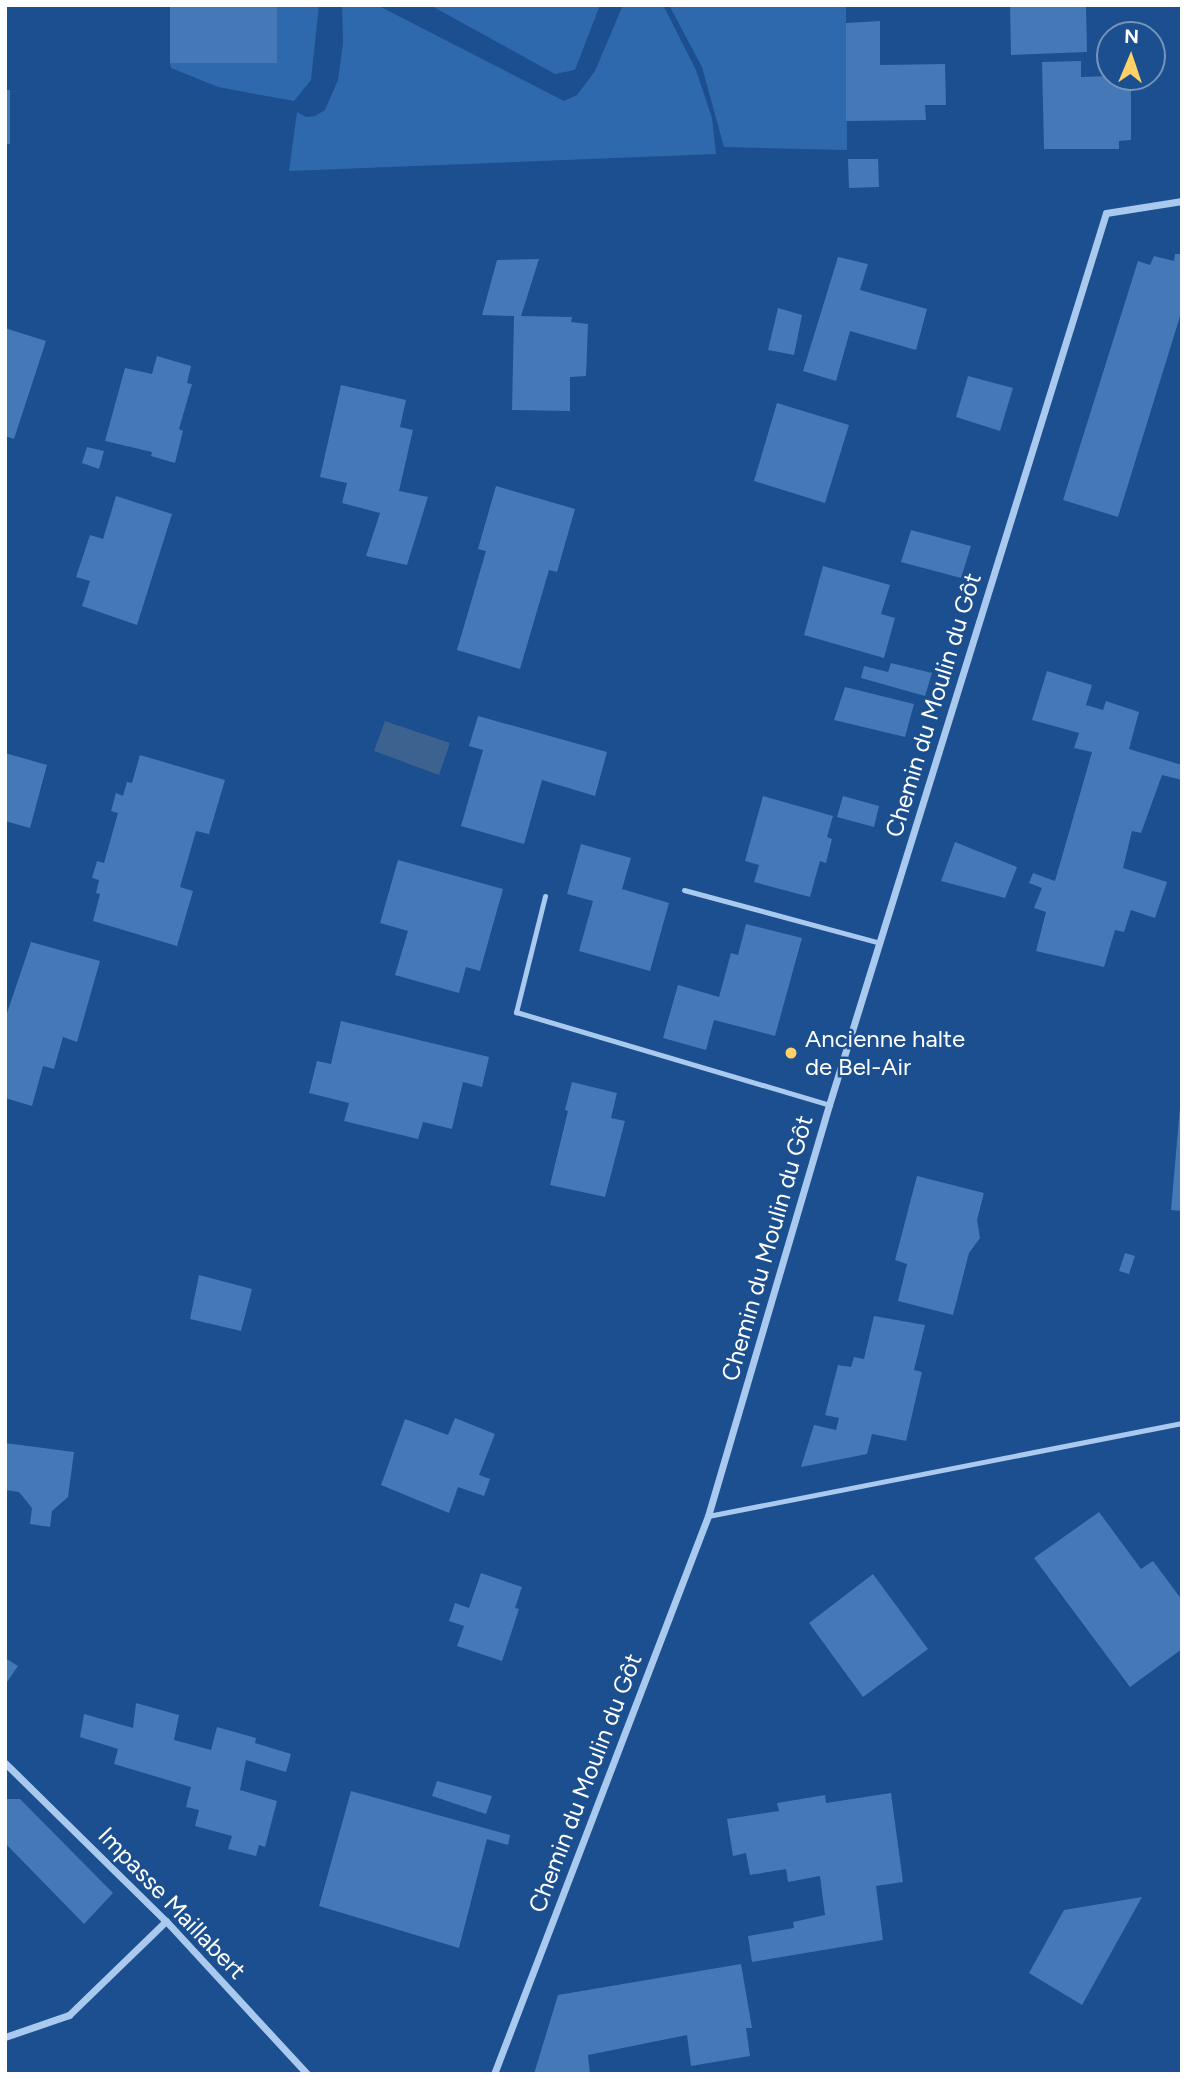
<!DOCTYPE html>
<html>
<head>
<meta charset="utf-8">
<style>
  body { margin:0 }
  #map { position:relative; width:1187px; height:2079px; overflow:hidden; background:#1b4f8f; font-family:Figtree,sans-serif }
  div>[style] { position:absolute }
  .green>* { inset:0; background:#2e69ad }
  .water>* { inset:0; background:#3c6290 }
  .building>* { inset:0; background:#4478b7 }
  .lane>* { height:5px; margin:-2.5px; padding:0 2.5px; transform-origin:2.5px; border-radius:2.5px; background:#a9c9ee }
  .street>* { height:7px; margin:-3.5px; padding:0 3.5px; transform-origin:3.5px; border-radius:3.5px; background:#a9c9ee }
  .dots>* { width:19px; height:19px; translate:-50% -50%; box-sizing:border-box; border:4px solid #1b4f8f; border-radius:50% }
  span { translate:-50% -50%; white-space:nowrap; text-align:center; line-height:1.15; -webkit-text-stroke:5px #1b4f8f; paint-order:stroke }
  .street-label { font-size:24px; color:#fff }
  .poi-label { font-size:24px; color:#fff }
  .left { translate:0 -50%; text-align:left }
  .frame { position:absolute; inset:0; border:7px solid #fff; pointer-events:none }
  .north { position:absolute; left:1096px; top:21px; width:70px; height:70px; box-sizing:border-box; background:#1b4f8f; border:2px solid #7695bc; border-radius:50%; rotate:2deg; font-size:19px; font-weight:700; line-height:28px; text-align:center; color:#fff }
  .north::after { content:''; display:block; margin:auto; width:24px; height:32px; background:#ffd166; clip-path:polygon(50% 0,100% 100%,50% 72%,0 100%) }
</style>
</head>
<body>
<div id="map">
  <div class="green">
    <div style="clip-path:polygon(277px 5px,319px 5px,311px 80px,294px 101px,218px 87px,171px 68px,170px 63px,276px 63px)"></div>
    <div style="clip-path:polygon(342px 5px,377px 5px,564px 101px,577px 95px,595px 71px,623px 5px,663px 5px,696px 70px,712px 118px,716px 154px,289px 171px,297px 112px,306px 117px,315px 116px,325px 110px,338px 80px,343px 43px)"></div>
    <div style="clip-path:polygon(430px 5px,600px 5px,575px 70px,555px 74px)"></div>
    <div style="clip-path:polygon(669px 5px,846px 5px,847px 150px,724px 147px,702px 67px)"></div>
  </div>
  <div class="water">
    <div style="clip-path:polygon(385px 721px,450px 743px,439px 775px,374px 751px)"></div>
  </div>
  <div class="building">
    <div style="clip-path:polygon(170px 5px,277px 5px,277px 63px,170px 63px)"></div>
    <div style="clip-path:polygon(1010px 5px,1086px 5px,1087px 52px,1011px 55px)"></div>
    <div style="clip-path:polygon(880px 21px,880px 65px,945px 64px,946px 105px,925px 105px,926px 120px,846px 121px,846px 23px)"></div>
    <div style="clip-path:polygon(1081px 61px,1081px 77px,1110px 76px,1119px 77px,1119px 84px,1131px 84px,1131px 140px,1119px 141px,1119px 149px,1044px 149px,1042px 62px)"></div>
    <div style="clip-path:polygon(5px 90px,10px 90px,10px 144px,5px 144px)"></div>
    <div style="clip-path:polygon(848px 159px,878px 159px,879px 187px,849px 188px)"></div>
    <div style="clip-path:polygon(1175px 254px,1182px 254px,1182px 310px,1118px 517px,1063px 500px,1138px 261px,1150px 265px,1154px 256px,1174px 261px)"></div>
    <div style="clip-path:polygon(838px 257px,868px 264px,860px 290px,927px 309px,916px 350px,850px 331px,836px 381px,803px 371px)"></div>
    <div style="clip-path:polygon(539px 259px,521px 316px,572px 317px,571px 322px,588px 324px,586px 376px,570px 377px,570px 411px,512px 410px,514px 316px,482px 315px,497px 260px)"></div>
    <div style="clip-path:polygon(778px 308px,802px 315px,794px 355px,768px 350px)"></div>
    <div style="clip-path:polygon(5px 328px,46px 341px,14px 439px,5px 436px)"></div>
    <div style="clip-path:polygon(157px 356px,191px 366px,187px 383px,192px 384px,179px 429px,183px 431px,175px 463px,151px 456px,152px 452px,105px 441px,125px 368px,152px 374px)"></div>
    <div style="clip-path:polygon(968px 376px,1013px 388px,1000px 431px,956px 417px)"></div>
    <div style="clip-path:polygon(341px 385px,406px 400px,400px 427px,413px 430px,399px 491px,428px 497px,407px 565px,366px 556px,380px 513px,342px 503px,347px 483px,320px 477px)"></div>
    <div style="clip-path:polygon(777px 403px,849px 425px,825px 503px,754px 481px)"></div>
    <div style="clip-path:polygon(87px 447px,104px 451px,99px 469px,82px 463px)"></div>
    <div style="clip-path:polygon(496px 486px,575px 509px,557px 572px,549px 570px,520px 669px,457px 650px,486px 551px,478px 549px)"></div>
    <div style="clip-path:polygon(116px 496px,172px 514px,137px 625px,82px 606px,90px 581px,76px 577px,90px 535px,103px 539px)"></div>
    <div style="clip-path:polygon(911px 530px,971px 546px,961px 578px,901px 562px)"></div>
    <div style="clip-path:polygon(823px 566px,890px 585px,881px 614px,895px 618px,884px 658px,804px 635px)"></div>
    <div style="clip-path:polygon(891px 663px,932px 673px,925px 696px,861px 678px,864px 666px,888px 672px)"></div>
    <div style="clip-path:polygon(1047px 671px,1092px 685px,1086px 705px,1103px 710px,1106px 701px,1139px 712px,1129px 749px,1182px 765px,1182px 780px,1162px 775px,1141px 833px,1132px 831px,1123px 868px,1167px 882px,1155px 918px,1131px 910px,1124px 932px,1115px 930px,1104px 967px,1036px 951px,1046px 912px,1034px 908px,1042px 888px,1029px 883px,1033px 873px,1055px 881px,1092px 752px,1074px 748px,1079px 733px,1032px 720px)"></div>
    <div style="clip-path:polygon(845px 687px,914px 704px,905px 737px,834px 720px)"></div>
    <div style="clip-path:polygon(478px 716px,607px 752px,595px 796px,542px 780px,524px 844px,461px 826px,483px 750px,469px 746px)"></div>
    <div style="clip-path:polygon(5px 753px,47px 765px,30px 828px,5px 821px)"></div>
    <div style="clip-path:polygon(140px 755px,225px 780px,209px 834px,196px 831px,180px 887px,193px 891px,177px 946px,93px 921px,100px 894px,96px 893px,99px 880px,92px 878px,97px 861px,104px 863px,118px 813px,111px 811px,116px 793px,123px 796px,127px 782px,132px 783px)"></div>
    <div style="clip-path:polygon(763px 796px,833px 816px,827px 837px,832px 839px,826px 863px,820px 861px,810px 897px,754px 882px,759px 865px,745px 861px)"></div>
    <div style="clip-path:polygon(843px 796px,879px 806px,874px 827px,837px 817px)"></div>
    <div style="clip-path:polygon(955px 842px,1017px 867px,1005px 898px,941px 881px)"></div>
    <div style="clip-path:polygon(581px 844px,631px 858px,622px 889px,669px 903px,650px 971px,579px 951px,593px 901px,567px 894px)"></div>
    <div style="clip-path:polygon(398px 860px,503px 889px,480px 971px,466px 967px,459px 993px,395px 975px,408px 931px,380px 923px)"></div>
    <div style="clip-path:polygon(746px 924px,802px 938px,775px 1036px,714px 1020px,706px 1050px,663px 1038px,678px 985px,719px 997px,731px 953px,738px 955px)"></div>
    <div style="clip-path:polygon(31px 942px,100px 961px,77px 1042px,63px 1037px,54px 1069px,43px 1066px,32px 1106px,5px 1098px,5px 1019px)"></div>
    <div style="clip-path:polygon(341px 1021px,489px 1057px,482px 1087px,463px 1082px,452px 1129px,423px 1122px,418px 1139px,344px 1121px,349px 1103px,309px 1093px,317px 1061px,331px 1064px)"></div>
    <div style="clip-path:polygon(572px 1082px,617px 1093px,611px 1118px,625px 1121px,605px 1197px,550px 1185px,568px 1111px,565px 1110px)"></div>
    <div style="clip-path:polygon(1180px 1107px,1182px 1107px,1182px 1211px,1171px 1210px)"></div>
    <div style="clip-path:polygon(917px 1176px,984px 1193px,977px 1220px,980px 1238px,969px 1253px,953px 1315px,898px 1301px,907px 1264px,895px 1260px)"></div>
    <div style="clip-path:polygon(1125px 1253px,1135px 1256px,1129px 1274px,1119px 1271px)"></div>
    <div style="clip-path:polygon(199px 1275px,252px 1289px,241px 1331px,190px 1319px)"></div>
    <div style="clip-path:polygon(874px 1316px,925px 1325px,914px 1370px,922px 1372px,906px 1441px,872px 1434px,867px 1454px,801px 1467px,814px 1425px,836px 1430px,839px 1418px,825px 1415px,838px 1365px,851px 1367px,854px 1357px,864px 1359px)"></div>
    <div style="clip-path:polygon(455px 1418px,495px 1434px,479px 1475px,490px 1479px,484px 1496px,458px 1487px,449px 1513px,381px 1485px,405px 1419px,448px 1435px)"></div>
    <div style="clip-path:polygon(5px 1443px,74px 1452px,68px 1497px,52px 1511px,50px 1527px,30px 1524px,32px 1508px,19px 1492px,5px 1490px)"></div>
    <div style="clip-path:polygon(1099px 1512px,1141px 1569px,1153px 1561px,1182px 1600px,1182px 1649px,1130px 1687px,1034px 1558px)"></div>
    <div style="clip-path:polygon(481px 1573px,522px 1587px,515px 1608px,519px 1609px,502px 1661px,457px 1646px,464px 1626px,449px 1621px,455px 1603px,469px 1608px)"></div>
    <div style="clip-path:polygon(873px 1574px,928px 1649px,863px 1697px,809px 1623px)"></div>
    <div style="clip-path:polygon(5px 1658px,18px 1666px,5px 1685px)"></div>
    <div style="clip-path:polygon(136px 1703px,179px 1715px,174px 1740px,211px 1750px,217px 1727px,256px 1738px,255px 1743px,291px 1754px,286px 1772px,246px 1760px,240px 1790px,277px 1801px,265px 1847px,259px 1845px,256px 1856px,228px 1849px,232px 1836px,195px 1826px,199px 1810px,186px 1807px,191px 1787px,114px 1764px,118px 1749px,80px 1737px,84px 1714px,133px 1728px)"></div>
    <div style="clip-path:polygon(437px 1781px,492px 1796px,486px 1814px,432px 1796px)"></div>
    <div style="clip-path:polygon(351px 1791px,510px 1835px,508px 1845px,487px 1839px,459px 1948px,319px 1906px)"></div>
    <div style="clip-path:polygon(891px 1793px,903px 1882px,876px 1886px,883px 1940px,752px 1962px,748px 1936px,794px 1928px,793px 1922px,825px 1915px,820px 1876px,788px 1882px,786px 1869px,750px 1875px,746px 1853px,733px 1856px,727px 1819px,779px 1811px,777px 1803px,825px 1795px,826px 1803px)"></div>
    <div style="clip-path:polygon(5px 1799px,20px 1799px,113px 1893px,84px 1924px,5px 1843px)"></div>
    <div style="clip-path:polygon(1142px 1897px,1082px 2005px,1029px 1973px,1064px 1910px)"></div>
    <div style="clip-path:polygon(741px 1964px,752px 2028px,746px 2028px,750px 2056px,691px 2066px,687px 2035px,588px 2055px,590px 2074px,534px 2074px,558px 1995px)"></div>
  </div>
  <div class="lane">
    <div style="left:684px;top:890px;width:203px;rotate:15.1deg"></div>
    <div style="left:545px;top:896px;width:120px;rotate:104deg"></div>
    <div style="left:516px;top:1012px;width:327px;rotate:16.5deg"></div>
    <div style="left:708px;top:1516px;width:483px;rotate:-11.1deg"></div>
  </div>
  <div class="street">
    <div style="left:5px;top:1763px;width:226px;rotate:44.5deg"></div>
    <div style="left:166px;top:1921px;width:208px;rotate:47.3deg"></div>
    <div style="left:5px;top:2037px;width:68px;rotate:-19deg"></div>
    <div style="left:69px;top:2015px;width:135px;rotate:-44.1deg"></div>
    <div style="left:494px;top:2074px;width:598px;rotate:-69.02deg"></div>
    <div style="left:708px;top:1516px;width:428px;rotate:-73.6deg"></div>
    <div style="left:829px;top:1105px;width:934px;rotate:-72.75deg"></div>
    <div style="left:1106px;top:213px;width:77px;rotate:-9deg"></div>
  </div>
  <div class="dots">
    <div style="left:791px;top:1053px;background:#ffd166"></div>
  </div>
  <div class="street-label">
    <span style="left:933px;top:705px;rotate:-73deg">Chemin du Moulin du Gôt</span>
    <span style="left:767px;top:1248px;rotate:-74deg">Chemin du Moulin du Gôt</span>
    <span style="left:585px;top:1783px;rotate:-69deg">Chemin du Moulin du Gôt</span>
    <span style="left:172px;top:1903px;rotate:46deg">Impasse Maillabert</span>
  </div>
  <div class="poi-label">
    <span class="left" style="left:805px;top:1053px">Ancienne halte<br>de Bel-Air</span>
  </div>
  <div class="frame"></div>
  <div class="north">N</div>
</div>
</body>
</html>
